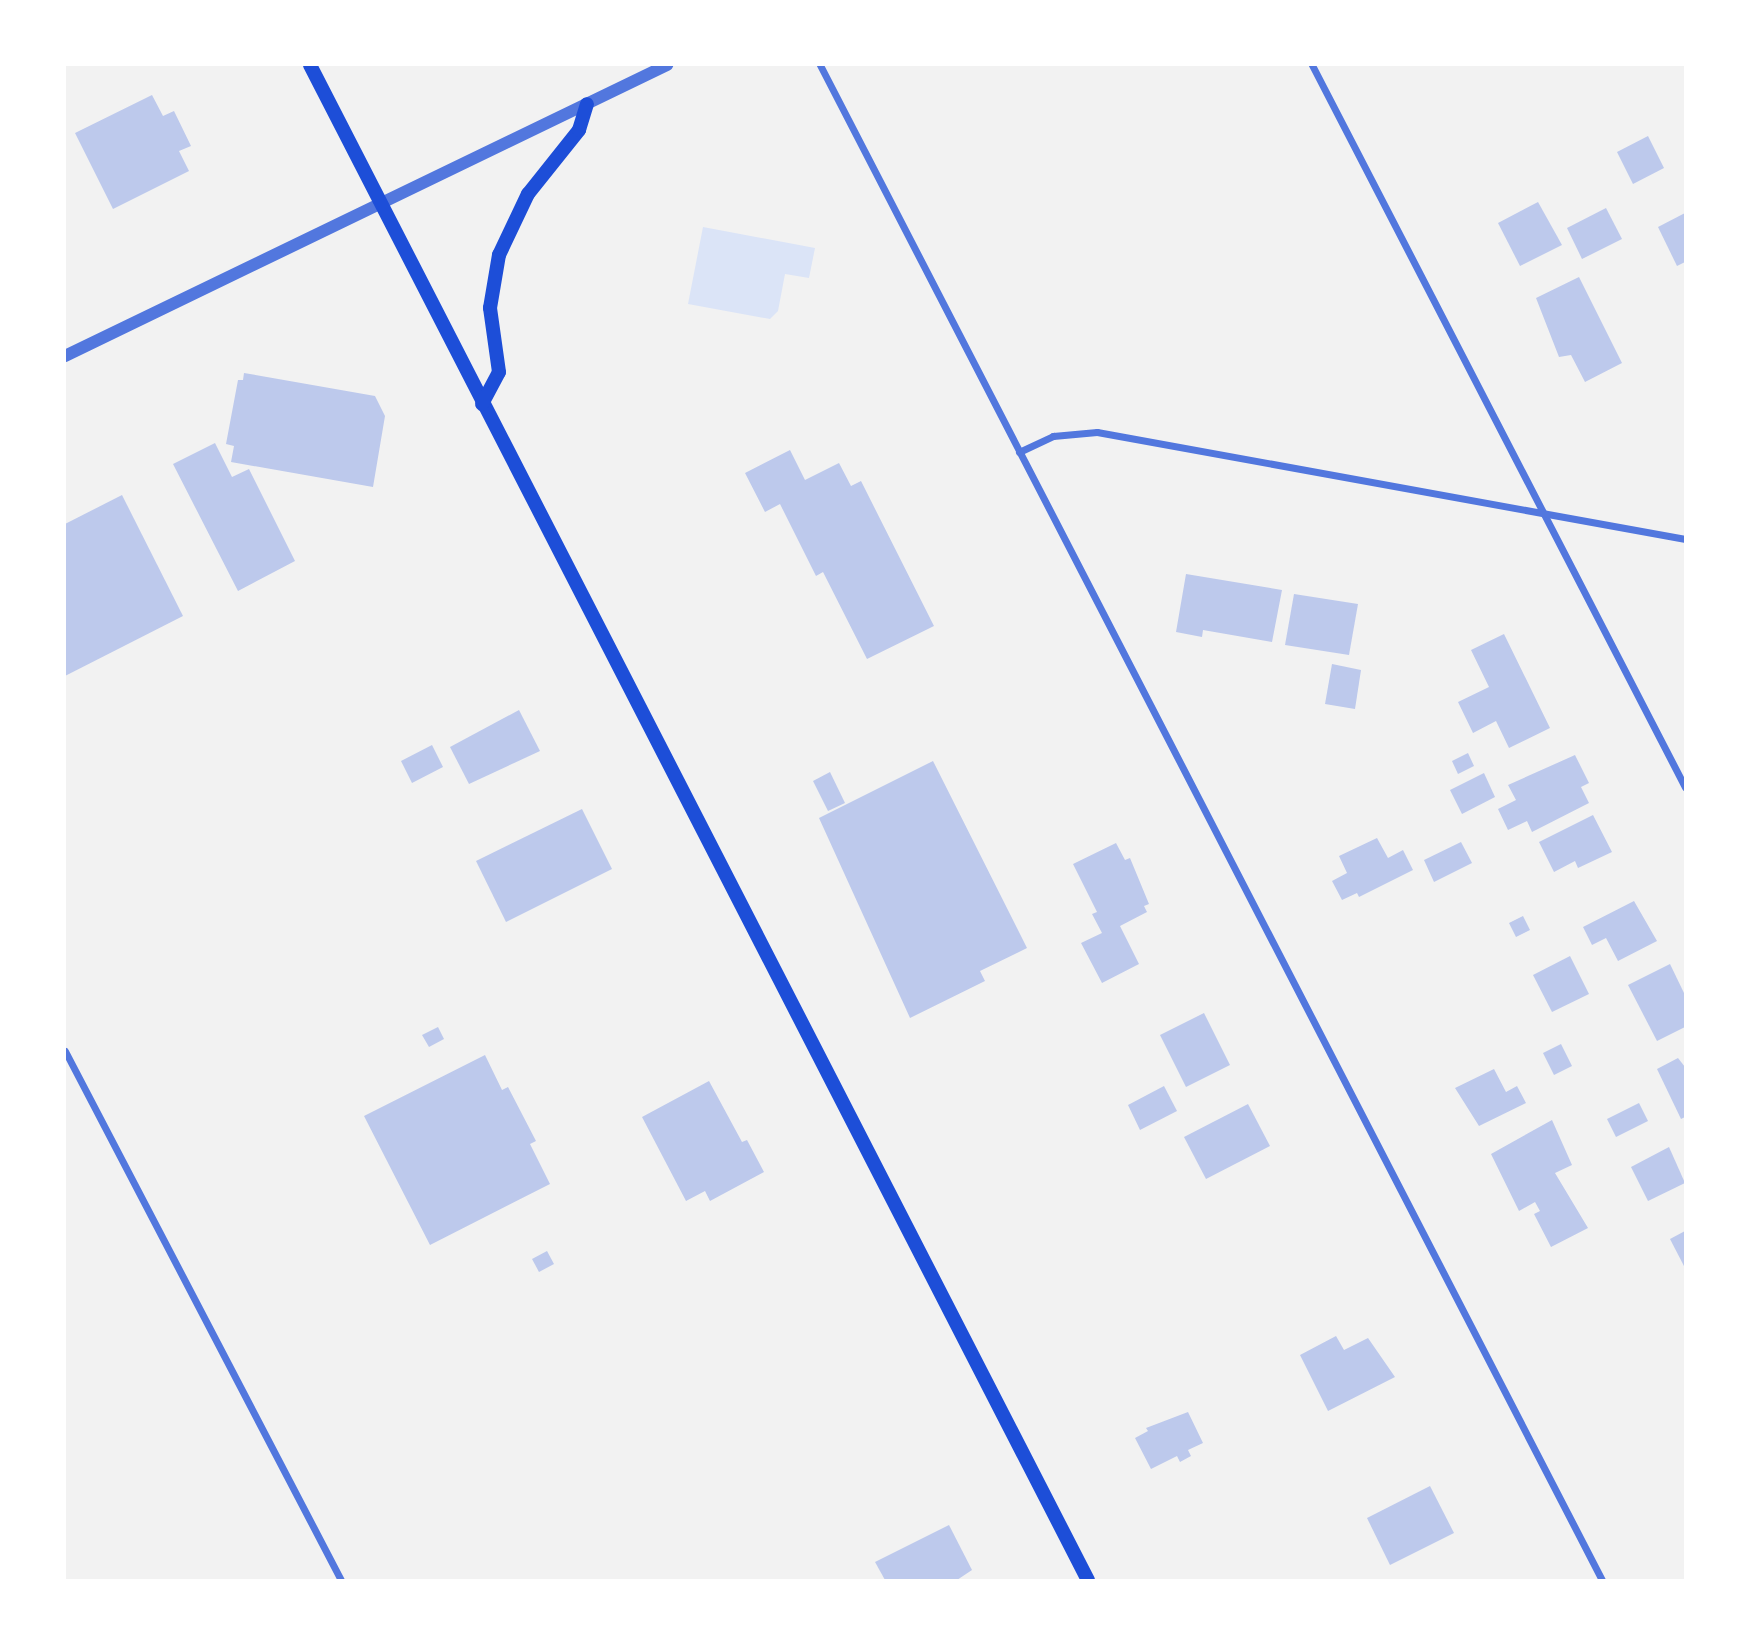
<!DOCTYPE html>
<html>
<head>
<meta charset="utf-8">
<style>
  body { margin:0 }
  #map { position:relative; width:1750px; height:1645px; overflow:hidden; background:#f2f2f2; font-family:Merriweather,serif }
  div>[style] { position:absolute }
  .green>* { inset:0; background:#dbe4f7 }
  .building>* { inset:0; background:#bdc9ec }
  .minor>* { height:7px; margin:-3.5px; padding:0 3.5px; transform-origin:3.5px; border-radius:3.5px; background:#5277de }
  .tertiary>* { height:12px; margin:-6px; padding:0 6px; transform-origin:6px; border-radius:6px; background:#5277de }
  .secondary>* { height:14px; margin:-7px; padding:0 7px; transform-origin:7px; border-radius:7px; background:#1d4ed8 }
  span { translate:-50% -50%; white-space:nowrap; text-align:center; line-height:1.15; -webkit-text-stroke:7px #fff; paint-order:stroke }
  .frame { position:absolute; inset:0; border:66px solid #fff; pointer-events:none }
</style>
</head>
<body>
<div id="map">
  <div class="green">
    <div style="clip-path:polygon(703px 227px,815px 248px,809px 278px,785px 274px,778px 311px,770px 319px,688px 304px)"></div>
  </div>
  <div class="building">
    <div style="clip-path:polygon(152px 95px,163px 116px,174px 111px,191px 146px,179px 151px,189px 171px,113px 209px,75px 133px)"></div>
    <div style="clip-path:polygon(1648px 136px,1664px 168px,1633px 184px,1617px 152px)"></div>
    <div style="clip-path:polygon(1538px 202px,1562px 245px,1520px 266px,1498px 223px)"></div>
    <div style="clip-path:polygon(1606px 208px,1622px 239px,1582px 259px,1567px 228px)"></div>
    <div style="clip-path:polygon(1685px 213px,1685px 262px,1677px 266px,1658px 227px)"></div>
    <div style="clip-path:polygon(1579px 277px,1622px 363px,1585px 382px,1571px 355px,1559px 357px,1536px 298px)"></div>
    <div style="clip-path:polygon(244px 373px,375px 396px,385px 416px,373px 487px,231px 462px,234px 446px,226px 444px,238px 380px,243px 380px)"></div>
    <div style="clip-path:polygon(215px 443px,232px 477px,249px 469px,295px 561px,238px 591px,173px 464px)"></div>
    <div style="clip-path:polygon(790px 450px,805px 480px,839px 463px,851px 486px,861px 481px,934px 626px,867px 659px,823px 572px,816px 576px,780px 504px,765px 512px,745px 473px)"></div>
    <div style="clip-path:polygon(122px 495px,183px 616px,65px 676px,65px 524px)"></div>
    <div style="clip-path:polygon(1186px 574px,1282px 590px,1272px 642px,1203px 630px,1202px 637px,1176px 632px)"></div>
    <div style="clip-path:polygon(1294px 594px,1358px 604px,1349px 655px,1285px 645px)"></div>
    <div style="clip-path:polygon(1504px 634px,1550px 728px,1509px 748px,1496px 721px,1473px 733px,1458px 702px,1489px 687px,1471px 650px)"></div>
    <div style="clip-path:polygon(1332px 664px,1361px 670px,1355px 709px,1325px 704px)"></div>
    <div style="clip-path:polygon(519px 710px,540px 751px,469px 784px,450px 747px)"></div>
    <div style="clip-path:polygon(432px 745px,443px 767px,412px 783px,401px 761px)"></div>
    <div style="clip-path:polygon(1468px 753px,1474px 766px,1458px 774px,1452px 761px)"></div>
    <div style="clip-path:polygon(1575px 755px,1589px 783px,1581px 787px,1589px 803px,1532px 832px,1527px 821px,1508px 830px,1498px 809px,1516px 800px,1508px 785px)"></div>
    <div style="clip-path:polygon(933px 761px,1027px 948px,980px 971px,985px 981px,910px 1018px,819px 818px)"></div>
    <div style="clip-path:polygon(830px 772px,845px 803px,828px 811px,813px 781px)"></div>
    <div style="clip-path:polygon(1484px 773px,1495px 797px,1462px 814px,1450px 790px)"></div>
    <div style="clip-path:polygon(582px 809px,612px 869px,506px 922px,476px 861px)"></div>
    <div style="clip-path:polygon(1593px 815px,1612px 852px,1578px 868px,1575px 861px,1554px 872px,1539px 842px)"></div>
    <div style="clip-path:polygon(1377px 838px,1388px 858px,1403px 850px,1413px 870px,1359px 897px,1357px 893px,1342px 900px,1332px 881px,1347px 873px,1339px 856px)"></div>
    <div style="clip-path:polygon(1461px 842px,1472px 863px,1434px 882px,1424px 860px)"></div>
    <div style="clip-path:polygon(1116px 843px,1125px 860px,1130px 858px,1149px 904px,1144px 906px,1147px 912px,1120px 926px,1139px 964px,1102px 983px,1081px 943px,1102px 933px,1092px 914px,1097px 912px,1073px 864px)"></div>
    <div style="clip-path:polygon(1634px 901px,1657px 941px,1618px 961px,1606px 938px,1592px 945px,1583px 927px)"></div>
    <div style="clip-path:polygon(1523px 916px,1530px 930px,1516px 937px,1509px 923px)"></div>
    <div style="clip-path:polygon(1570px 956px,1589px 994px,1552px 1012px,1533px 975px)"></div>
    <div style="clip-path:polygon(1670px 964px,1684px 993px,1685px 1027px,1657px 1041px,1628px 985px)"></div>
    <div style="clip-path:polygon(1204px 1013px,1230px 1065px,1186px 1087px,1160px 1035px)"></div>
    <div style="clip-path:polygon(438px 1027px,444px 1039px,429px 1047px,422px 1035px)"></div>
    <div style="clip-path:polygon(1561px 1044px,1572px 1066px,1554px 1075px,1543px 1053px)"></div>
    <div style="clip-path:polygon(485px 1055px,502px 1090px,508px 1087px,536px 1141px,530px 1144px,550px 1184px,430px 1245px,364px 1116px)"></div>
    <div style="clip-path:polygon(1678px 1058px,1685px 1067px,1685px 1117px,1681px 1119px,1657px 1069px)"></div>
    <div style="clip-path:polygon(1494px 1069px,1506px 1092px,1517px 1086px,1526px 1103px,1479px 1126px,1455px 1088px)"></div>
    <div style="clip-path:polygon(709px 1081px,742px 1142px,747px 1140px,764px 1172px,710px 1201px,705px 1191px,686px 1201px,642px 1117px)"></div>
    <div style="clip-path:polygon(1164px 1086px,1177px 1111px,1140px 1130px,1128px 1105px)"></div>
    <div style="clip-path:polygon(1639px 1103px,1648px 1121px,1616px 1137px,1607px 1119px)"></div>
    <div style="clip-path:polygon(1248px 1104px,1270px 1146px,1206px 1179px,1184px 1137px)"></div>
    <div style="clip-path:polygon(1552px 1120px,1572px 1165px,1555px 1173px,1588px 1228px,1551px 1247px,1534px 1214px,1540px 1211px,1535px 1202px,1519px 1211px,1491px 1154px)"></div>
    <div style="clip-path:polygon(1669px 1147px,1685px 1183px,1648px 1201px,1631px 1167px)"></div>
    <div style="clip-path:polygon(1685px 1231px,1685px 1268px,1670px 1239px)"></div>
    <div style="clip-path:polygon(547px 1251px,554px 1264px,539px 1272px,532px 1259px)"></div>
    <div style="clip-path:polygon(1336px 1336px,1344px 1350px,1368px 1338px,1395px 1377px,1328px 1411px,1300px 1355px)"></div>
    <div style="clip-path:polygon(1188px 1412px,1203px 1443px,1188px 1450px,1191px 1456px,1180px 1462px,1177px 1456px,1151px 1469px,1135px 1438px,1148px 1431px,1146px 1428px)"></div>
    <div style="clip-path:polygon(1430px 1486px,1454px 1533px,1390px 1565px,1367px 1518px)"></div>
    <div style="clip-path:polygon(949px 1525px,972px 1570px,957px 1580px,885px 1580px,875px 1562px)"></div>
  </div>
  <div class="minor">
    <div style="left:820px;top:65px;width:1705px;rotate:62.7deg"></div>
    <div style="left:1312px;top:65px;width:813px;rotate:62.68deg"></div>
    <div style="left:1019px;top:452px;width:38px;rotate:-25deg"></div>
    <div style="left:1053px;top:436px;width:44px;rotate:-5.2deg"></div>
    <div style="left:1097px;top:432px;width:598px;rotate:10.31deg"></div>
    <div style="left:65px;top:1051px;width:597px;rotate:62.45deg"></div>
  </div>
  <div class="tertiary">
    <div style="left:65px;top:356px;width:669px;rotate:-25.8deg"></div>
  </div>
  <div class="secondary">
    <div style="left:310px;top:65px;width:1703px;rotate:62.82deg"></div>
    <div style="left:482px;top:404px;width:36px;rotate:-62deg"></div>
    <div style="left:499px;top:372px;width:65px;rotate:-98deg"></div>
    <div style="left:490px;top:308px;width:54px;rotate:-80.4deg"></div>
    <div style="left:499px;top:255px;width:68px;rotate:-64.6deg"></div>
    <div style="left:528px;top:194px;width:82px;rotate:-51.4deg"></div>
    <div style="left:579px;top:130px;width:27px;rotate:-73deg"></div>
  </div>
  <div class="frame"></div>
</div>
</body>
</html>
